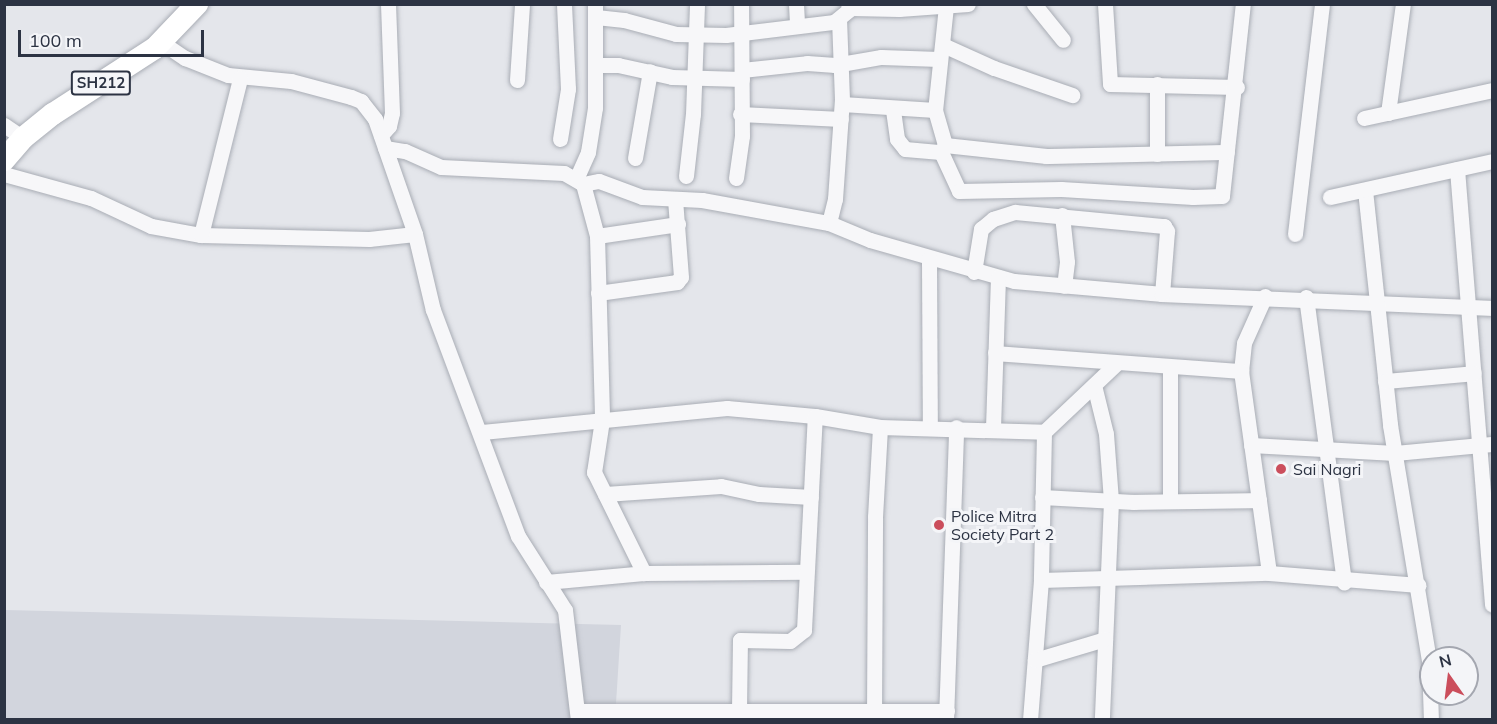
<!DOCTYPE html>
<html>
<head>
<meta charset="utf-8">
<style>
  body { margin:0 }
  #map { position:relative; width:1497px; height:724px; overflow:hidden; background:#e4e6eb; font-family:Mulish,sans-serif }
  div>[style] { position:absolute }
  .built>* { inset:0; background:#d2d5dd }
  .roads { filter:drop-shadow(0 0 2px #a9adb5) drop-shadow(0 0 2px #a9adb5) }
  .street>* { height:15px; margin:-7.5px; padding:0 7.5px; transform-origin:7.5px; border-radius:7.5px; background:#f7f7f9 }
  .primary>* { height:22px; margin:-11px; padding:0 11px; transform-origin:11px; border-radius:11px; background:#fff }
  .dots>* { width:16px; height:16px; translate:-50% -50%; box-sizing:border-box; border:3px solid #f4f5f8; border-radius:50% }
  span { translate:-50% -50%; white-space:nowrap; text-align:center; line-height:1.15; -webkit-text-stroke:6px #f4f5f8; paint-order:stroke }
  .shield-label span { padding:2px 4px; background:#f4f5f8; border:2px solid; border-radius:4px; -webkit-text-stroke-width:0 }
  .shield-label { font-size:15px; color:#2c3343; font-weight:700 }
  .poi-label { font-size:16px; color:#2c3343 }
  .left { translate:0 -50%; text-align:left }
  .frame { position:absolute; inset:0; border:6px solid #2c3343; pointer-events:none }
  .north { position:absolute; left:1419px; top:646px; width:60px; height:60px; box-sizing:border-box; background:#f4f5f8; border:2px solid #a4a7b0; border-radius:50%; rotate:346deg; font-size:16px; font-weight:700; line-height:24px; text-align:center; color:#2c3343 }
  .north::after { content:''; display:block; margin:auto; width:21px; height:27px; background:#cb4e5c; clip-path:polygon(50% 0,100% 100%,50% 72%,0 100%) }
  .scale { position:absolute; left:18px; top:30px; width:186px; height:27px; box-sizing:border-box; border:3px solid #2c3343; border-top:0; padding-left:8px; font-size:18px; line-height:21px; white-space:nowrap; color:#2c3343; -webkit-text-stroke:4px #f4f5f8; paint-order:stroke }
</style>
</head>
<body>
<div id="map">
  <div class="built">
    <div style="clip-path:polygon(5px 610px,621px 625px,615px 719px,5px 720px)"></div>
  </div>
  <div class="roads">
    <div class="street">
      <div style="left:796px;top:4px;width:20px;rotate:87deg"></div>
      <div style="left:848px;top:4px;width:5px;rotate:53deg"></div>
      <div style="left:851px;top:8px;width:48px;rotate:1.2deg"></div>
      <div style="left:899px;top:9px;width:69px;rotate:-4.1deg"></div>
      <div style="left:1034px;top:4px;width:46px;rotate:51.1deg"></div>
      <div style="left:1105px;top:4px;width:80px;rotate:86.4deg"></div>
      <div style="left:1110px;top:84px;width:127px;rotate:1.4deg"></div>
      <div style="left:946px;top:6px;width:105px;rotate:96deg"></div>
      <div style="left:935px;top:110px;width:36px;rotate:74deg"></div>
      <div style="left:945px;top:145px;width:8px;rotate:120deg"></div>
      <div style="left:941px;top:152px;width:43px;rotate:65.2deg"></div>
      <div style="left:959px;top:191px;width:102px;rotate:-1.1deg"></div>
      <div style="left:1061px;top:189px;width:132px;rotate:3.5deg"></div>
      <div style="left:1193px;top:197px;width:29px;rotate:-2deg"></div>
      <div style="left:1222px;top:196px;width:193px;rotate:-83.8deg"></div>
      <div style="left:596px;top:17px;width:28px;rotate:6deg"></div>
      <div style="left:624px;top:20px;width:54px;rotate:15.1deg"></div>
      <div style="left:676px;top:34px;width:50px;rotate:1.1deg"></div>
      <div style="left:726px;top:35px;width:109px;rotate:-6.9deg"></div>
      <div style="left:834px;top:22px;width:22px;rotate:-39deg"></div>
      <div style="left:161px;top:42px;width:29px;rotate:34deg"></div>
      <div style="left:185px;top:58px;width:46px;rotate:21.6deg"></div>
      <div style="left:228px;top:75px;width:63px;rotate:5.4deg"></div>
      <div style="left:291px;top:81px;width:62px;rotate:14.9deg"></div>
      <div style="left:351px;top:97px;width:11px;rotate:22deg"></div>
      <div style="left:361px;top:101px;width:23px;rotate:52deg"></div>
      <div style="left:375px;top:119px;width:122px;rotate:70.8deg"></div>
      <div style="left:415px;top:234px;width:78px;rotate:76.7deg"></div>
      <div style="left:433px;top:310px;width:241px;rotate:69.4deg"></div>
      <div style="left:518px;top:536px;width:88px;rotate:57.6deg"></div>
      <div style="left:565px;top:610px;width:111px;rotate:83.3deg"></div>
      <div style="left:943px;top:45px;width:56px;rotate:24.3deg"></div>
      <div style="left:994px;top:68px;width:83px;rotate:19.1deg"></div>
      <div style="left:596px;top:65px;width:22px"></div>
      <div style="left:618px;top:65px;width:55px;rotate:12.5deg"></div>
      <div style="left:672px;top:77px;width:70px;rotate:1.6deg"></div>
      <div style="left:742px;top:70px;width:65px;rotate:-6.1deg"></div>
      <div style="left:807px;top:63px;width:28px;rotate:4deg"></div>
      <div style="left:835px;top:65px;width:47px;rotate:-9.9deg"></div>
      <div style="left:881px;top:57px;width:58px;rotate:2deg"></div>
      <div style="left:517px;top:80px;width:76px;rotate:-86.2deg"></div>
      <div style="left:1157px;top:84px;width:70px;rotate:90deg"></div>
      <div style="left:842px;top:104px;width:93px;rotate:3.7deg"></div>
      <div style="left:893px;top:110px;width:29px;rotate:82deg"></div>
      <div style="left:897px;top:139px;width:13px;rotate:51deg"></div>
      <div style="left:905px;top:149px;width:36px;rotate:5deg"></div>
      <div style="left:1388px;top:113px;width:110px;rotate:-82.2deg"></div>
      <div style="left:740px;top:114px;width:101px;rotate:2.8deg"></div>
      <div style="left:1364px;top:118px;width:131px;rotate:-12.3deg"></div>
      <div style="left:4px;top:125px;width:23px;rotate:34deg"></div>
      <div style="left:381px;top:135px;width:12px;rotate:-48deg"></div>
      <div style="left:389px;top:126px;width:13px;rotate:-77deg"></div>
      <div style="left:392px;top:113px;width:109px;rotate:-92.1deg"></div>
      <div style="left:560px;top:139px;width:51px;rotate:-80.9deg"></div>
      <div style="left:568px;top:89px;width:85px;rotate:-92.7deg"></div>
      <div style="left:945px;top:145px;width:102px;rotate:6.2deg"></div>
      <div style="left:1046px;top:156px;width:181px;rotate:-1.3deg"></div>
      <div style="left:385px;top:148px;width:20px;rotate:9deg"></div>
      <div style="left:405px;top:151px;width:39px;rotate:24deg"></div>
      <div style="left:441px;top:167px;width:123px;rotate:2.8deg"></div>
      <div style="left:564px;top:173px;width:22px;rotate:30deg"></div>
      <div style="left:583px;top:184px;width:54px;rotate:74.9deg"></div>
      <div style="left:597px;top:236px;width:184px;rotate:88.4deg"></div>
      <div style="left:602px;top:420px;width:53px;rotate:98.7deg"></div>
      <div style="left:594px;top:472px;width:113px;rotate:63.7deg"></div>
      <div style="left:635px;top:158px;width:88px;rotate:-80.2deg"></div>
      <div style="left:1457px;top:169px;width:437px;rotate:85.4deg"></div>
      <div style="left:4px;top:174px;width:90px;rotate:15.4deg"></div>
      <div style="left:91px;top:198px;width:66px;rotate:25deg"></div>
      <div style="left:151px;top:226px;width:51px;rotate:10.2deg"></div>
      <div style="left:201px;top:235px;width:168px;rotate:1.4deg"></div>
      <div style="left:369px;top:239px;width:46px;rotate:-6.2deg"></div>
      <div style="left:686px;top:176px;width:62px;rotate:-83.6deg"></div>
      <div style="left:693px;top:114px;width:110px;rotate:-87.9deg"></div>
      <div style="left:577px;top:177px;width:27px;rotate:-66deg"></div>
      <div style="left:588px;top:152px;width:45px;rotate:-81deg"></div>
      <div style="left:595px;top:108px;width:104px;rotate:-90deg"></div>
      <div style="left:736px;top:178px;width:42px;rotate:-81.9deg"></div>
      <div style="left:742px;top:136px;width:132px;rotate:-90.4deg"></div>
      <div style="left:583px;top:184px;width:16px;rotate:-11deg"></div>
      <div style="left:599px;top:181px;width:46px;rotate:20.4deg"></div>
      <div style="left:642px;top:197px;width:60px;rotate:2.9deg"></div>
      <div style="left:702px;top:200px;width:129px;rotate:10.3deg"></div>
      <div style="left:829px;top:223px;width:44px;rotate:22.5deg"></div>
      <div style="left:870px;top:240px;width:150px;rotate:15.9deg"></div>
      <div style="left:1014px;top:281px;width:149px;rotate:5deg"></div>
      <div style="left:1162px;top:294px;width:330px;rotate:2.4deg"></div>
      <div style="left:1365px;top:190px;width:236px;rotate:83.9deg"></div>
      <div style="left:1390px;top:425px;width:239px;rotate:80.6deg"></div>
      <div style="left:1429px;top:661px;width:59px;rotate:88.1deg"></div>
      <div style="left:1330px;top:197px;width:166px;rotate:-12.5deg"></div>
      <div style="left:1062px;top:215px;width:47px;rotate:83.9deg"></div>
      <div style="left:1067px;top:262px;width:24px;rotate:97deg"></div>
      <div style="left:829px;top:223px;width:25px;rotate:-76deg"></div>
      <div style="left:835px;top:199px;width:99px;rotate:-86deg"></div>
      <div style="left:842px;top:100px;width:81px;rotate:-92.1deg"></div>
      <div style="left:1295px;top:234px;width:232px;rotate:-83.3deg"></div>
      <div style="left:201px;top:235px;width:162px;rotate:-76deg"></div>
      <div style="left:597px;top:236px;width:82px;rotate:-8.4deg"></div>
      <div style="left:929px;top:259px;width:168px;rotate:89.7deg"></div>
      <div style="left:974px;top:272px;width:44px;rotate:-80.8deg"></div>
      <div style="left:981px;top:229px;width:16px;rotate:-40deg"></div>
      <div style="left:993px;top:219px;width:23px;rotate:-18deg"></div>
      <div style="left:1015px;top:212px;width:150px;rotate:5.4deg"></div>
      <div style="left:1164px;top:226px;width:6px;rotate:59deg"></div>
      <div style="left:1167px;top:231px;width:63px;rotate:94.5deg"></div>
      <div style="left:598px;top:293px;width:80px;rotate:-7.9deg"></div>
      <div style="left:677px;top:282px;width:6px;rotate:-51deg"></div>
      <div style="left:681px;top:277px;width:78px;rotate:-94.4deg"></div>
      <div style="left:1265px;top:296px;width:51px;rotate:114.1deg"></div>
      <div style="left:1244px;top:343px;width:28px;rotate:96deg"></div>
      <div style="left:1241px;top:371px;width:204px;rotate:82.1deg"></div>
      <div style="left:1306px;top:297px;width:288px;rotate:82.4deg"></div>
      <div style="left:995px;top:353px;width:247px;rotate:4.2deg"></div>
      <div style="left:1170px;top:368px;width:133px;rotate:90deg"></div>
      <div style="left:1385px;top:381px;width:89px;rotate:-5.1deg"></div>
      <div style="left:1094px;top:385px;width:50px;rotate:76.2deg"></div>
      <div style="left:1106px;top:434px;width:67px;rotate:85.7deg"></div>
      <div style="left:1111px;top:501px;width:219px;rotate:92.4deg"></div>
      <div style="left:993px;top:428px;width:151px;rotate:-88.1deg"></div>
      <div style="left:482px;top:432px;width:246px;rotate:-5.6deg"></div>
      <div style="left:727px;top:408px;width:88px;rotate:5.2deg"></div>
      <div style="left:815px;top:416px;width:66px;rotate:9.6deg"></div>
      <div style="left:880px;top:427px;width:164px;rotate:1.7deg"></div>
      <div style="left:1044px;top:432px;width:148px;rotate:91.2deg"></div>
      <div style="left:1041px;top:580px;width:140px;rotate:94.5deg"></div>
      <div style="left:1044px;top:432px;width:100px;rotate:-43.4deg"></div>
      <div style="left:1251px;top:445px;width:144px;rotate:3.2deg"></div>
      <div style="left:1395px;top:453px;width:97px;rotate:-5.3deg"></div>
      <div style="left:605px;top:494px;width:116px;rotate:-3.9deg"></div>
      <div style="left:721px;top:486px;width:39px;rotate:12deg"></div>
      <div style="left:759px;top:494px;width:52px;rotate:3.3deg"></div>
      <div style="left:1042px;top:497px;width:92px;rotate:3.1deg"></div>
      <div style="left:1134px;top:502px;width:125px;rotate:-0.9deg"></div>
      <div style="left:1041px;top:580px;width:228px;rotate:-1.8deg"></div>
      <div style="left:1269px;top:573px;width:150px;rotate:4.6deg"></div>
      <div style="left:546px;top:582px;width:98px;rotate:-5.2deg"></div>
      <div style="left:644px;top:573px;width:162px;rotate:-0.4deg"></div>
      <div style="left:1035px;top:660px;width:73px;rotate:-16.7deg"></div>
      <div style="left:739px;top:710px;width:70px;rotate:-89.2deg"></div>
      <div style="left:740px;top:640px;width:50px;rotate:1.1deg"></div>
      <div style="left:790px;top:641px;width:18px;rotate:-38deg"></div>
      <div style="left:804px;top:630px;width:214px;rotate:-87.1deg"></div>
      <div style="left:578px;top:711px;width:369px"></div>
      <div style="left:874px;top:718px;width:201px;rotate:-89.7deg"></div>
      <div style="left:875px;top:517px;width:90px;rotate:-86.8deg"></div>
      <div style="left:946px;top:720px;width:293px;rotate:-88deg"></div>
    </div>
    <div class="primary">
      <div style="left:4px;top:160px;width:29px;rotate:-49deg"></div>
      <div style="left:23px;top:138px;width:38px;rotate:-39deg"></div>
      <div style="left:53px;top:114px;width:121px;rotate:-32.9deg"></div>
      <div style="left:155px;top:48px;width:61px;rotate:-46.3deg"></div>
    </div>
  </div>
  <div class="dots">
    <div style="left:1281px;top:469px;background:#cb4e5c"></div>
    <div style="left:939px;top:525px;background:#cb4e5c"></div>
  </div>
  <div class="shield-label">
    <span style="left:101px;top:83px">SH212</span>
  </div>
  <div class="poi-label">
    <span class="left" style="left:1293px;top:469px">Sai Nagri</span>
    <span class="left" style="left:951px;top:525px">Police Mitra<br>Society Part 2</span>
  </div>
  <div class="frame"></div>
  <div class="north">N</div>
  <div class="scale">100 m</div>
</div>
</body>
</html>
